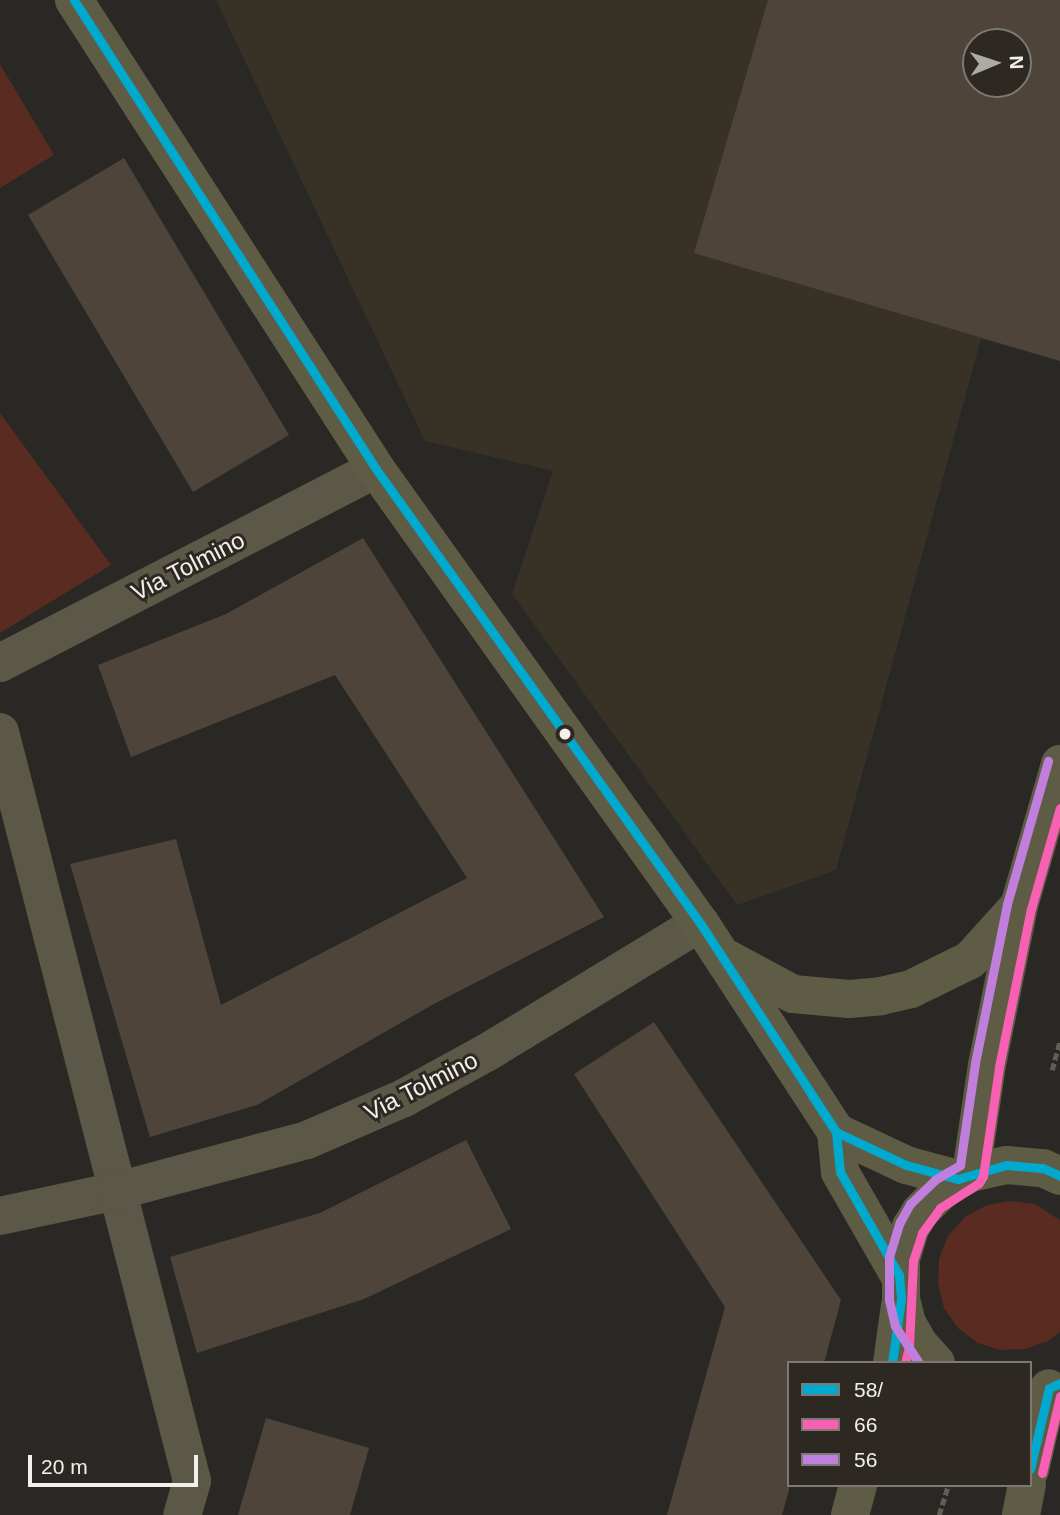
<!DOCTYPE html>
<html>
<head>
<meta charset="utf-8">
<style>
  body { margin:0 }
  #map { position:relative; width:1060px; height:1515px; overflow:hidden; background:#2a2825; font-family:Arial,sans-serif }
  div>[style] { position:absolute }
  .built>* { inset:0; background:#373126 }
  .green>* { inset:0; background:#5a2b20 }
  .building>* { inset:0; background:#4e443a }
  .path>* { height:4.5px; margin-top:-2.25px; transform-origin:0; background:repeating-linear-gradient(90deg,#615f54 0 7px,transparent 0 10.5px) }
  .street>* { height:38px; margin:-19px; padding:0 19px; transform-origin:19px; border-radius:19px; background:#5b5847 }
  .secondary>* { height:38px; margin:-19px; padding:0 19px; transform-origin:19px; border-radius:19px; background:#5f5c45 }
  .bus-1>* { height:9px; margin:-4.5px; padding:0 4.5px; transform-origin:4.5px; border-radius:4.5px; background:#00a9ce }
  .bus-2>* { height:9px; margin:-4.5px; padding:0 4.5px; transform-origin:4.5px; border-radius:4.5px; background:#f860b3 }
  .bus-3>* { height:9px; margin:-4.5px; padding:0 4.5px; transform-origin:4.5px; border-radius:4.5px; background:#c07fdc }
  .dots>* { width:19px; height:19px; translate:-50% -50%; box-sizing:border-box; border:4px solid #2d2922; border-radius:50% }
  span { translate:-50% -50%; white-space:nowrap; text-align:center; line-height:1.15; -webkit-text-stroke:6px #2d2922; paint-order:stroke }
  .street-label { font-size:24px; color:#f3f0ec }
  .legend { position:absolute; left:787px; top:1361px; width:245px; height:126px; box-sizing:border-box; background:#2d2922; border:2px solid #7c7973; margin:0; padding:9px 12px; list-style:none; font-size:21px; color:#f3f0ec }
  .legend li { display:flex; align-items:center; gap:14px; height:35px }
  .legend b { width:35px; border:2px solid #7c7973 }
  .north { position:absolute; left:962px; top:28px; width:70px; height:70px; box-sizing:border-box; background:#2d2922; border:2px solid #7c7973; border-radius:50%; rotate:88deg; font-size:19px; font-weight:700; line-height:28px; text-align:center; color:#f3f0ec }
  .north::after { content:''; display:block; margin:auto; width:24px; height:32px; background:#adaaa6; clip-path:polygon(50% 0,100% 100%,50% 72%,0 100%) }
  .scale { position:absolute; left:28px; top:1455px; width:170px; height:32px; box-sizing:border-box; border:4px solid #f3f0ec; border-top:0; padding-left:9px; font-size:21px; line-height:24px; white-space:nowrap; color:#f3f0ec; -webkit-text-stroke:5px #2d2922; paint-order:stroke }
</style>
</head>
<body>
<div id="map">
  <div class="built">
    <div style="clip-path:polygon(evenodd,216px 0,1060px 0,1060px 337px,1054px 359px,981px 339px,836px 870px,737px 905px,512px 594px,553px 471px,425px 441px,216px 0,976px 42px,1018px 42px,1018px 84px,976px 84px,976px 42px)"></div>
  </div>
  <div class="green">
    <div style="clip-path:polygon(0 64px,54px 155px,0 188px)"></div>
    <div style="clip-path:polygon(0 413px,111px 565px,0 633px)"></div>
    <div style="clip-path:polygon(1011px 1201px,1035px 1204px,1060px 1220px,1060px 1332px,1048px 1341px,1025px 1349px,1000px 1350px,978px 1343px,958px 1328px,944px 1308px,938px 1283px,939px 1259px,948px 1236px,965px 1217px,987px 1205px)"></div>
  </div>
  <div class="building">
    <div style="clip-path:polygon(evenodd,768px 0,1060px 0,1060px 361px,694px 253px,768px 0,976px 42px,1018px 42px,1018px 84px,976px 84px,976px 42px)"></div>
    <div style="clip-path:polygon(124px 158px,289px 435px,193px 492px,28px 215px)"></div>
    <div style="clip-path:polygon(363px 538px,604px 917px,432px 1005px,257px 1105px,150px 1137px,70px 864px,176px 839px,221px 1005px,467px 878px,335px 675px,131px 757px,98px 665px,226px 614px)"></div>
    <div style="clip-path:polygon(654px 1022px,841px 1300px,824px 1363px,789px 1363px,789px 1490px,782px 1515px,667px 1515px,725px 1307px,574px 1074px)"></div>
    <div style="clip-path:polygon(466px 1140px,511px 1229px,364px 1299px,197px 1353px,170px 1257px,320px 1213px)"></div>
    <div style="clip-path:polygon(266px 1418px,369px 1448px,350px 1515px,238px 1515px)"></div>
  </div>
  <div class="path">
    <div style="left:1052px;top:1070px;width:31px;rotate:-75deg"></div>
    <div style="left:939px;top:1515px;width:31px;rotate:-73deg"></div>
  </div>
  <div class="street">
    <div style="left:0;top:663px;width:423px;rotate:-27.3deg"></div>
    <div style="left:0;top:732px;width:773px;rotate:75.62deg"></div>
    <div style="left:192px;top:1481px;width:35px;rotate:106deg"></div>
    <div style="left:0;top:1216px;width:120px;rotate:-12.1deg"></div>
    <div style="left:117px;top:1191px;width:197px;rotate:-15deg"></div>
    <div style="left:307px;top:1140px;width:106px;rotate:-23.4deg"></div>
    <div style="left:404px;top:1098px;width:94px;rotate:-28.8deg"></div>
    <div style="left:486px;top:1053px;width:250px;rotate:-31.3deg"></div>
  </div>
  <div class="secondary">
    <div style="left:74px;top:0;width:558px;rotate:57.22deg"></div>
    <div style="left:376px;top:469px;width:558px;rotate:54.49deg"></div>
    <div style="left:700px;top:923px;width:249px;rotate:56.9deg"></div>
    <div style="left:836px;top:1132px;width:40px;rotate:84.3deg"></div>
    <div style="left:840px;top:1172px;width:119px;rotate:60.2deg"></div>
    <div style="left:726px;top:958px;width:76px;rotate:28.2deg"></div>
    <div style="left:793px;top:994px;width:56px;rotate:5.1deg"></div>
    <div style="left:849px;top:999px;width:32px;rotate:-5deg"></div>
    <div style="left:881px;top:996px;width:31px;rotate:-13deg"></div>
    <div style="left:911px;top:989px;width:66px;rotate:-26.2deg"></div>
    <div style="left:970px;top:960px;width:70px;rotate:-47.9deg"></div>
    <div style="left:836px;top:1132px;width:77px;rotate:25.2deg"></div>
    <div style="left:906px;top:1165px;width:54px;rotate:15.1deg"></div>
    <div style="left:971px;top:1173px;width:109px;rotate:-81.6deg"></div>
    <div style="left:987px;top:1065px;width:162px;rotate:-78.6deg"></div>
    <div style="left:1019px;top:906px;width:148px;rotate:-73.9deg"></div>
    <div style="left:892px;top:1363px;width:59px;rotate:-82.1deg"></div>
    <div style="left:936px;top:1363px;width:25px;rotate:-132deg"></div>
    <div style="left:919px;top:1344px;width:24px;rotate:-120deg"></div>
    <div style="left:907px;top:1323px;width:25px;rotate:-104deg"></div>
    <div style="left:901px;top:1299px;width:40px;rotate:-90deg"></div>
    <div style="left:901px;top:1259px;width:34px;rotate:-73deg"></div>
    <div style="left:911px;top:1227px;width:17px;rotate:-59deg"></div>
    <div style="left:920px;top:1212px;width:34px;rotate:-45deg"></div>
    <div style="left:944px;top:1188px;width:31px;rotate:-29deg"></div>
    <div style="left:971px;top:1173px;width:36px;rotate:-13deg"></div>
    <div style="left:1006px;top:1165px;width:37px;rotate:5deg"></div>
    <div style="left:1043px;top:1168px;width:19px;rotate:25deg"></div>
    <div style="left:1030px;top:1470px;width:84px;rotate:-77deg"></div>
    <div style="left:850px;top:1515px;width:31px;rotate:-75deg"></div>
    <div style="left:1021px;top:1515px;width:31px;rotate:-79deg"></div>
  </div>
  <div class="bus-1">
    <div style="left:74px;top:0;width:558px;rotate:57.22deg"></div>
    <div style="left:376px;top:469px;width:558px;rotate:54.49deg"></div>
    <div style="left:700px;top:923px;width:249px;rotate:56.9deg"></div>
    <div style="left:836px;top:1132px;width:40px;rotate:84.3deg"></div>
    <div style="left:840px;top:1172px;width:119px;rotate:60.2deg"></div>
    <div style="left:899px;top:1275px;width:24px;rotate:85deg"></div>
    <div style="left:901px;top:1299px;width:65px;rotate:98deg"></div>
    <div style="left:811px;top:1094px;width:45px;rotate:56.7deg"></div>
    <div style="left:836px;top:1132px;width:77px;rotate:25.2deg"></div>
    <div style="left:906px;top:1165px;width:54px;rotate:15.1deg"></div>
    <div style="left:958px;top:1179px;width:50px;rotate:-16.3deg"></div>
    <div style="left:1006px;top:1165px;width:37px;rotate:5deg"></div>
    <div style="left:1043px;top:1168px;width:19px;rotate:25deg"></div>
    <div style="left:1030px;top:1469px;width:83px;rotate:-76.8deg"></div>
    <div style="left:1049px;top:1388px;width:12px;rotate:-24deg"></div>
  </div>
  <div class="bus-2">
    <div style="left:905px;top:1363px;width:16px;rotate:-76deg"></div>
    <div style="left:909px;top:1347px;width:86px;rotate:-87.3deg"></div>
    <div style="left:913px;top:1261px;width:29px;rotate:-72deg"></div>
    <div style="left:922px;top:1233px;width:31px;rotate:-54deg"></div>
    <div style="left:940px;top:1208px;width:46px;rotate:-32.7deg"></div>
    <div style="left:979px;top:1183px;width:8px;rotate:-60deg"></div>
    <div style="left:983px;top:1176px;width:110px;rotate:-81.6deg"></div>
    <div style="left:999px;top:1067px;width:161px;rotate:-78.6deg"></div>
    <div style="left:1031px;top:909px;width:105px;rotate:-74deg"></div>
    <div style="left:1042px;top:1473px;width:79px;rotate:-76.8deg"></div>
  </div>
  <div class="bus-3">
    <div style="left:919px;top:1363px;width:44px;rotate:-123deg"></div>
    <div style="left:895px;top:1326px;width:27px;rotate:-103deg"></div>
    <div style="left:889px;top:1300px;width:43px;rotate:-90deg"></div>
    <div style="left:889px;top:1257px;width:37px;rotate:-73deg"></div>
    <div style="left:900px;top:1222px;width:21px;rotate:-61deg"></div>
    <div style="left:910px;top:1204px;width:36px;rotate:-44deg"></div>
    <div style="left:936px;top:1179px;width:28px;rotate:-30deg"></div>
    <div style="left:960px;top:1165px;width:103px;rotate:-81.6deg"></div>
    <div style="left:975px;top:1063px;width:162px;rotate:-78.6deg"></div>
    <div style="left:1007px;top:904px;width:149px;rotate:-74deg"></div>
  </div>
  <div class="dots">
    <div style="left:565px;top:734px;background:#f3f0ec"></div>
  </div>
  <div class="street-label">
    <span style="left:188px;top:566px;rotate:-27deg">Via Tolmino</span>
    <span style="left:421px;top:1086px;rotate:-27deg">Via Tolmino</span>
  </div>
  <ul class="legend">
  <li><b style="height:9px;background:#00a9ce"></b>58/</li>
  <li><b style="height:9px;background:#f860b3"></b>66</li>
  <li><b style="height:9px;background:#c07fdc"></b>56</li>
  </ul>
  <div class="north">N</div>
  <div class="scale">20 m</div>
</div>
</body>
</html>
